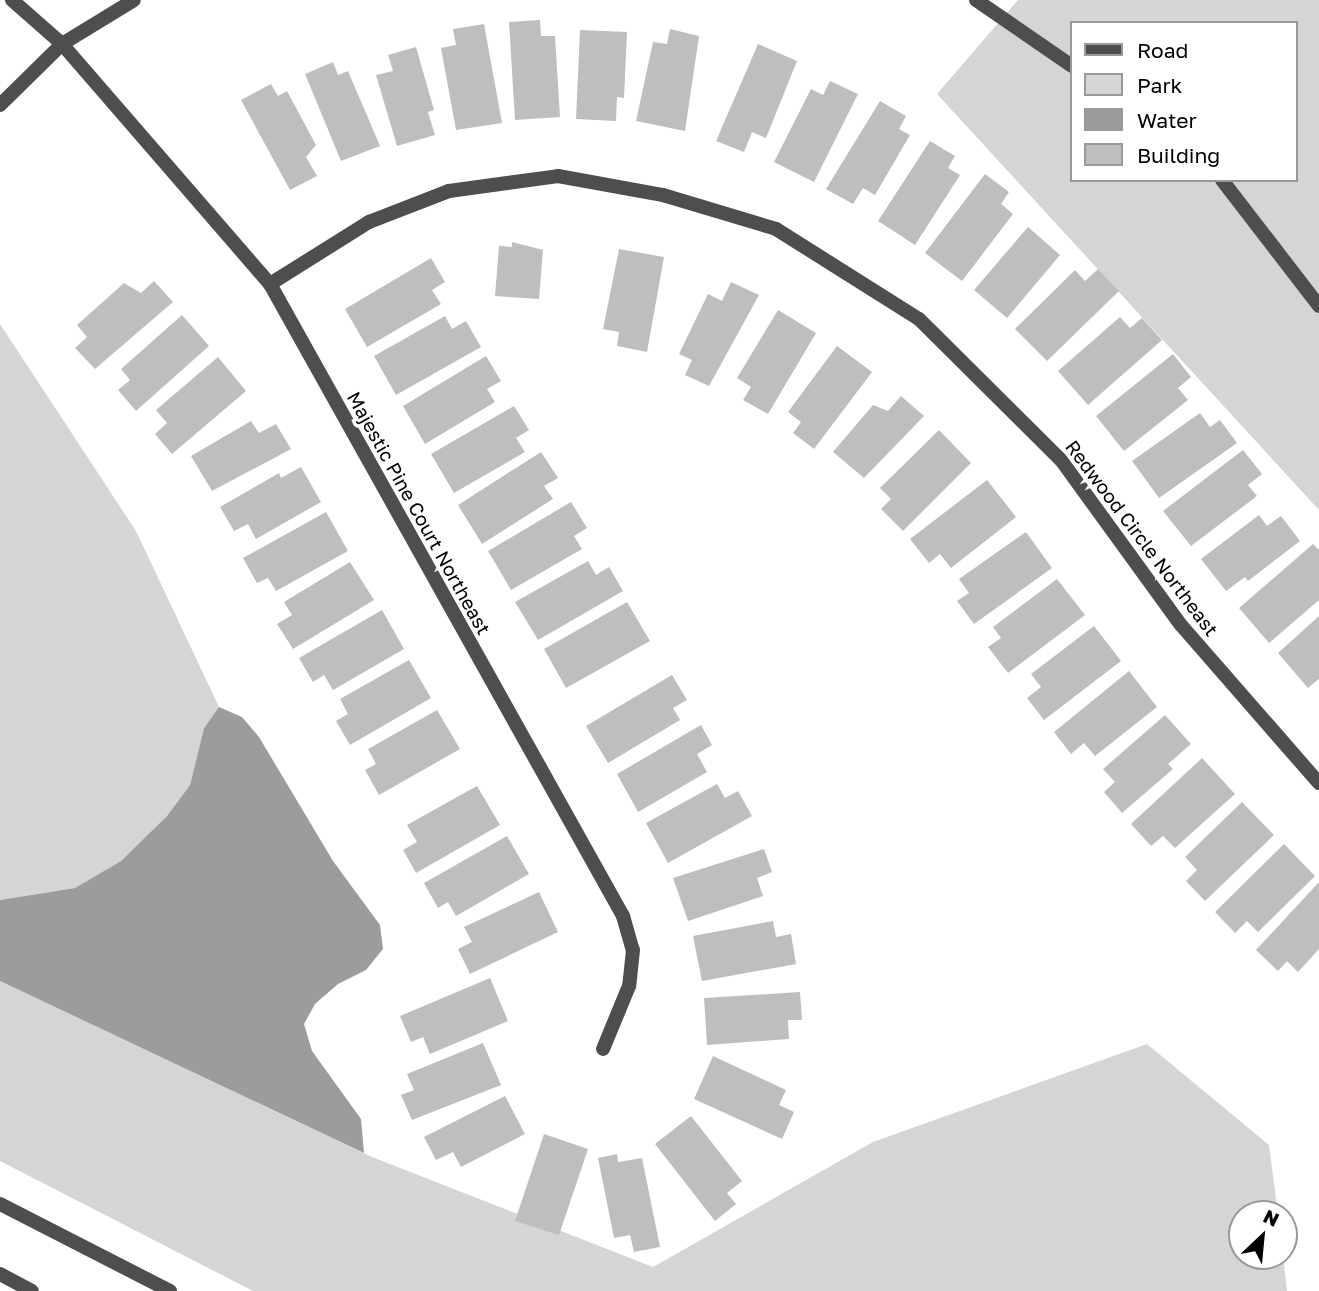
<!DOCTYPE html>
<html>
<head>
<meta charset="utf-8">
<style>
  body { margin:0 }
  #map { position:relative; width:1319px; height:1291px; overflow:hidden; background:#fff; font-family:"Golos Text",sans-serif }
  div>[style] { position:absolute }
  .green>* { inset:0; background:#d5d5d5 }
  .water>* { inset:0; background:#9c9c9c }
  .building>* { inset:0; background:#bebebe }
  .minor>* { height:14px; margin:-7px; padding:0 7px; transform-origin:7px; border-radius:7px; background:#4e4e4e }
  .tertiary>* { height:14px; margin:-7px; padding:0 7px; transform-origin:7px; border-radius:7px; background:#4e4e4e }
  span { translate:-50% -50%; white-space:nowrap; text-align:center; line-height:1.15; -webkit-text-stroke:7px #fff; paint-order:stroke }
  .street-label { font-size:19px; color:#000 }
  .legend { position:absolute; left:1070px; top:21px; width:228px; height:161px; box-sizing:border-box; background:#fff; border:2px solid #999; margin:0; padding:9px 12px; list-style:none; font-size:21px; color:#000 }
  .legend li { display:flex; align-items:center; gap:14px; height:35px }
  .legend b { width:35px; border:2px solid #999 }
  .north { position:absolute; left:1228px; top:1200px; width:70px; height:70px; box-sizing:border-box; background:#fff; border:2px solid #999; border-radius:50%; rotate:26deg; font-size:19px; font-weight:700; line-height:28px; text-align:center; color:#000 }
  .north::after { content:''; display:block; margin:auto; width:24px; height:32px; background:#000; clip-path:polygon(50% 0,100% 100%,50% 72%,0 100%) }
</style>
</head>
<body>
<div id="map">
  <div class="green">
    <div style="clip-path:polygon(evenodd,1018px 0,1319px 0,1319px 510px,937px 94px,1018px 0,1072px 23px,1296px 23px,1296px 180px,1072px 180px,1072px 23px)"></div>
    <div style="clip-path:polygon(0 324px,136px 531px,219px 707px,204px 728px,190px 785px,167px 816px,121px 861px,75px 888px,0 900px)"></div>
    <div style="clip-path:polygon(0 981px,372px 1157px,653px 1267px,873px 1142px,1147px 1044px,1269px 1145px,1278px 1214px,1242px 1214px,1242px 1256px,1283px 1256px,1287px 1291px,253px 1291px,0 1161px)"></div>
  </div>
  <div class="water">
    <div style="clip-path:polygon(219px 707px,242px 717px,259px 737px,333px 861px,380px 925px,383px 949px,366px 970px,338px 984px,315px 1004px,304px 1024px,312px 1051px,361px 1119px,364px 1153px,0 981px,0 900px,75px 888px,121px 861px,167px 816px,190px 785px,204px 728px)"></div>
  </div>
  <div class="building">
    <div style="clip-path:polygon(540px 20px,541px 36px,555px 36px,560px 117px,515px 120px,509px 22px)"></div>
    <div style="clip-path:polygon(484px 24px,502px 123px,456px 130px,441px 48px,456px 45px,453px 29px)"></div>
    <div style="clip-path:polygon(670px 29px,699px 36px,685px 131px,636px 121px,653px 42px,667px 44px)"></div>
    <div style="clip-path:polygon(580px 30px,627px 32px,624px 98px,617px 97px,616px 121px,576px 119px)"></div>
    <div style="clip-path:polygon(758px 44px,797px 61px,766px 138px,752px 132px,744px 152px,716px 141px)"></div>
    <div style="clip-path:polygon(416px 47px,434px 110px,428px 112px,435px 135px,397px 146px,376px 75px,393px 71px,388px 55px)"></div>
    <div style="clip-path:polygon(333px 62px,338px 75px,348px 71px,380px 146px,341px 161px,305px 74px)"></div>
    <div style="clip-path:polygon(830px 81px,858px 94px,814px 182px,774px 162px,811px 89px,823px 95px)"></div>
    <div style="clip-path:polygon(271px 84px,278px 96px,287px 91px,316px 145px,306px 157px,317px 176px,290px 190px,241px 100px)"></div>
    <div style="clip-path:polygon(880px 101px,906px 116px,899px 129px,910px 135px,875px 195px,863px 188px,853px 204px,826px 189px)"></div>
    <div style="clip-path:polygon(930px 141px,955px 156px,948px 168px,960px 175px,915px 245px,878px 221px)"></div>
    <div style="clip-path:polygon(985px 174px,1009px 192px,1001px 204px,1013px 214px,962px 281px,925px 253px)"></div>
    <div style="clip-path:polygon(1028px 227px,1060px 255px,1007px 318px,974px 290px)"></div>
    <div style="clip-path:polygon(512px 242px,543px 250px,539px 299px,495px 296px,499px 246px,512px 247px)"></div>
    <div style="clip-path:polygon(619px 249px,664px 257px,647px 352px,617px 346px,619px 332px,603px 329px)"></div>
    <div style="clip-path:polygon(431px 258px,445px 282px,432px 290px,441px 304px,367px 347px,345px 309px)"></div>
    <div style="clip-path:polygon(1098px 269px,1119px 291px,1047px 361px,1015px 329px,1075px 270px,1085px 281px)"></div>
    <div style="clip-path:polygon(154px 281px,173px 302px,95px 369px,75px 348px,87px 337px,77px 325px,124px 283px,141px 293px)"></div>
    <div style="clip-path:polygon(731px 282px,759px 295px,709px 386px,685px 375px,692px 360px,679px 354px,708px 294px,722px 301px)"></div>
    <div style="clip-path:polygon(778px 310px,816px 333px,768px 414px,743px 400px,751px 387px,737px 378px)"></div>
    <div style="clip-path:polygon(182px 315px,209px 346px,136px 411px,118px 390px,130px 380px,121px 369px)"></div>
    <div style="clip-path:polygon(445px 316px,452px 329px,466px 321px,481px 347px,396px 395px,374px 356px)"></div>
    <div style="clip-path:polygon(1120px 317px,1130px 328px,1142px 318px,1162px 340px,1088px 405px,1058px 371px)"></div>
    <div style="clip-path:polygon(837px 346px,872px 372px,814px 449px,793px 433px,801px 422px,788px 412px)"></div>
    <div style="clip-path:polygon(1173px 354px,1191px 377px,1178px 388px,1188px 400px,1124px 451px,1096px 416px)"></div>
    <div style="clip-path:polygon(486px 356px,501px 381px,487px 389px,495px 402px,425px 444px,403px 406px)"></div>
    <div style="clip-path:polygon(218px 357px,246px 391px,172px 454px,155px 434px,167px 423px,156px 410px)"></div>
    <div style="clip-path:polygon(901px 396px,924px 416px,864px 478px,833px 452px,873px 405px,888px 411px)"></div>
    <div style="clip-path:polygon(514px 406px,529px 430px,516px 438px,525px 452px,454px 493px,431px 454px)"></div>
    <div style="clip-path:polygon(1200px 413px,1210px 427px,1220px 420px,1237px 443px,1159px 498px,1132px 461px)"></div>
    <div style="clip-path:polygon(251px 421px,259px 433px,276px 424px,291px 449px,212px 491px,191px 456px)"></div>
    <div style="clip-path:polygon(939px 430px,971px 463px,903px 531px,881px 509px,891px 499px,880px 488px)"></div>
    <div style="clip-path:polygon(1243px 450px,1262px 474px,1248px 485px,1257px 496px,1191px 546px,1163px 511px)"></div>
    <div style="clip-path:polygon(541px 452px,558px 478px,544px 486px,553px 499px,482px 544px,458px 505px)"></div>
    <div style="clip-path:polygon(301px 467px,321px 502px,256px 539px,248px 524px,234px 531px,220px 507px,279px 473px,281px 478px)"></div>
    <div style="clip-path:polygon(987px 480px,1016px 517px,951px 568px,940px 554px,929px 563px,910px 539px)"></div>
    <div style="clip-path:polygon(571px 502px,587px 528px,574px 536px,582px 549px,511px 590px,488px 551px)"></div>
    <div style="clip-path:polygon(326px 512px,348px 551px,276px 591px,268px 578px,257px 583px,243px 558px)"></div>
    <div style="clip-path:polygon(1259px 515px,1267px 526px,1281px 516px,1300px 541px,1248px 581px,1245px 577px,1226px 591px,1201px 559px)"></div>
    <div style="clip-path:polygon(1026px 532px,1052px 568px,974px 624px,957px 601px,969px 593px,959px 579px)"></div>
    <div style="clip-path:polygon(1313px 544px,1319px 550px,1319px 600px,1269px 643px,1239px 608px)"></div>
    <div style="clip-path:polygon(588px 561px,596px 575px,609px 567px,623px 591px,538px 640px,515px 602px)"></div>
    <div style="clip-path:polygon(350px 562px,374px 600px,293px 649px,277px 624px,292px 615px,284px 602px)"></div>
    <div style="clip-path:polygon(1057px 579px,1085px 615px,1008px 673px,988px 647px,1001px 638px,993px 627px)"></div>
    <div style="clip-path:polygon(627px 602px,650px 641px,566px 688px,544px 649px)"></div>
    <div style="clip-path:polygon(382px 610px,404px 649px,333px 690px,324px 675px,313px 682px,299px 658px)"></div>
    <div style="clip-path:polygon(1319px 616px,1319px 679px,1308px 688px,1278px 653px)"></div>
    <div style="clip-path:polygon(1094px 626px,1121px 661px,1044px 720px,1027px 698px,1041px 687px,1031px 674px)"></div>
    <div style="clip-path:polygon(409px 660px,431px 698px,350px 745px,336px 721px,348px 714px,340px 699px)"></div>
    <div style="clip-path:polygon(1129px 671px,1157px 707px,1095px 756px,1084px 743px,1071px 754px,1054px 732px)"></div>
    <div style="clip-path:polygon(672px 675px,687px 700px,673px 708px,680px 720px,608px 763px,586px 726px)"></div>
    <div style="clip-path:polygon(437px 710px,460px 749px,379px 795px,365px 770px,376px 764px,368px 749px)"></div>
    <div style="clip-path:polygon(1165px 715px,1191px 744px,1168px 764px,1173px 769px,1122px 813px,1104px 792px,1115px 782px,1103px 769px)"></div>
    <div style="clip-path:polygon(701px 725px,712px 745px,697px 754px,707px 772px,638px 812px,617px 774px)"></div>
    <div style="clip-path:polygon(1202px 758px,1235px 794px,1175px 848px,1163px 836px,1151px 846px,1131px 824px)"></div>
    <div style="clip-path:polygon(717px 784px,725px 798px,738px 791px,752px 816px,668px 863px,646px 823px)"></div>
    <div style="clip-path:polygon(477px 786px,500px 825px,416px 873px,403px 850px,417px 842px,407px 825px)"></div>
    <div style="clip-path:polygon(1242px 802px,1274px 835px,1205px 901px,1186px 881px,1197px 870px,1185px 857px)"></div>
    <div style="clip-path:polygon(507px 836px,529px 874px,456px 916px,448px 902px,438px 908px,424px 883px)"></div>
    <div style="clip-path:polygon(1284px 844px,1315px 876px,1258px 932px,1247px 921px,1235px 933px,1215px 912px)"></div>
    <div style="clip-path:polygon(764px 849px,772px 872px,757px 878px,763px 896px,688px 921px,673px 878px)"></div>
    <div style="clip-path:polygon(1319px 882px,1319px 949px,1298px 972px,1287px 961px,1278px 971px,1256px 950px)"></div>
    <div style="clip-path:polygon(539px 892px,558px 932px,470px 974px,458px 949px,472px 942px,464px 927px)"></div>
    <div style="clip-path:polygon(773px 921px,776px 937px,791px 934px,796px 964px,702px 981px,693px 936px)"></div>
    <div style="clip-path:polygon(490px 978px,508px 1021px,430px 1054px,423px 1037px,411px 1042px,400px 1016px)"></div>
    <div style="clip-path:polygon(800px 992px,802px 1020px,788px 1020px,789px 1039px,707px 1045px,704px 998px)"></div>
    <div style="clip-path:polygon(483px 1043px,501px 1085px,412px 1120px,401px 1095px,414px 1090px,407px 1074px)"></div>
    <div style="clip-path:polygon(713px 1056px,786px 1090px,779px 1105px,794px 1112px,782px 1139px,694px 1099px)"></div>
    <div style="clip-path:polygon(505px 1096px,525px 1134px,461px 1167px,453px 1152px,436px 1160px,424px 1137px)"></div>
    <div style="clip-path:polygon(691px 1116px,742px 1181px,727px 1193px,736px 1204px,715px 1221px,655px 1144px)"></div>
    <div style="clip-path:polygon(544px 1134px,588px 1149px,559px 1235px,515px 1221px)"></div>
    <div style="clip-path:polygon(617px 1154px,618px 1162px,642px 1158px,660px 1247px,634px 1252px,630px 1235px,614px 1238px,598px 1158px)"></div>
  </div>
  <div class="minor">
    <div style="left:12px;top:0;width:67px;rotate:41.3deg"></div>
    <div style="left:62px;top:44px;width:318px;rotate:49.1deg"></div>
    <div style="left:270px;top:284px;width:724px;rotate:60.81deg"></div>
    <div style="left:623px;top:916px;width:35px;rotate:74deg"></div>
    <div style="left:633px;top:950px;width:36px;rotate:96deg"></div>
    <div style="left:629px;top:986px;width:68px;rotate:112.4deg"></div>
    <div style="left:976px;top:0;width:116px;rotate:34.5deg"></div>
    <div style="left:0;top:105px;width:87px;rotate:-44.5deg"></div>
    <div style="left:62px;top:44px;width:84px;rotate:-31.4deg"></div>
    <div style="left:1222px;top:180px;width:159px;rotate:52.4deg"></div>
    <div style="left:270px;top:284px;width:117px;rotate:-32.1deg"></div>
    <div style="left:369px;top:222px;width:86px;rotate:-21.2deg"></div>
    <div style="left:449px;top:191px;width:110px;rotate:-7.8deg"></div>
    <div style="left:558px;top:176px;width:107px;rotate:10.3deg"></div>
    <div style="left:663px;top:195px;width:118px;rotate:16.7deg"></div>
    <div style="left:776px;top:229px;width:169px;rotate:32.2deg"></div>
    <div style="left:919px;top:319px;width:200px;rotate:44.8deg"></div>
    <div style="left:1061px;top:460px;width:204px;rotate:54deg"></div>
    <div style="left:1181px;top:625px;width:210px;rotate:48.9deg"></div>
  </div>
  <div class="tertiary">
    <div style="left:0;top:1204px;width:191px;rotate:27.1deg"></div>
    <div style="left:0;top:1274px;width:36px;rotate:28deg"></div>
  </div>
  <div class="street-label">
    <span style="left:419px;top:513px;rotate:61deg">Majestic Pine Court Northeast</span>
    <span style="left:1142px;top:538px;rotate:53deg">Redwood Circle Northeast</span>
  </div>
  <ul class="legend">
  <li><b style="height:9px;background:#4e4e4e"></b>Road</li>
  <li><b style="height:19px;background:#d5d5d5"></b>Park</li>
  <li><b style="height:19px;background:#9c9c9c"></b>Water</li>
  <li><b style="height:19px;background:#bebebe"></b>Building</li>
  </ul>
  <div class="north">N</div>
</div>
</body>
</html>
